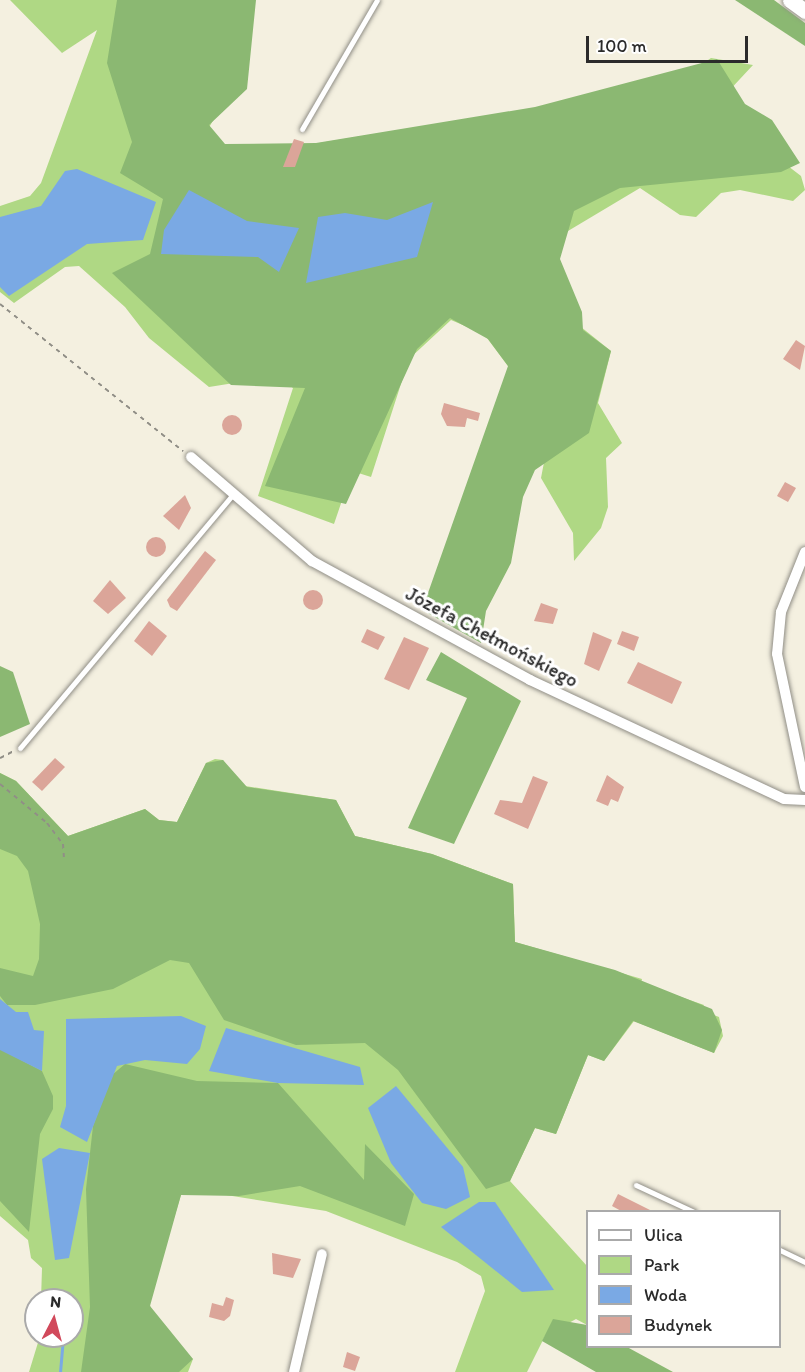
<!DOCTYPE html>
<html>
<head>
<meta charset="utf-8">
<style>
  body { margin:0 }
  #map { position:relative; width:805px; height:1372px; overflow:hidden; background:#f4f0e0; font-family:Itim,sans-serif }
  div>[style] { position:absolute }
  .green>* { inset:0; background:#afd884 }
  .forest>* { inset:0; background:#8bb872 }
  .water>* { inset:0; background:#7aa9e4 }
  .stream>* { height:3px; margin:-1.5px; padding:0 1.5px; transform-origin:1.5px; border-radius:1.5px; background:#7aa9e4 }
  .building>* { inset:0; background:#dba599 }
  .round { border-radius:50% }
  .path>* { height:2px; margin-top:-1px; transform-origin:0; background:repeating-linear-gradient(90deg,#908e86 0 4.5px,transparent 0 9px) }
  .roads { filter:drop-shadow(0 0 2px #908e86) drop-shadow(0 0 2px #908e86) }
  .lane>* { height:5px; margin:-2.5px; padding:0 2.5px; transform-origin:2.5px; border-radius:2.5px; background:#fff }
  .street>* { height:10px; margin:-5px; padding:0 5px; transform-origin:5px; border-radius:5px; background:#fff }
  .secondary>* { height:15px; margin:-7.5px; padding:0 7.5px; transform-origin:7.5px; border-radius:7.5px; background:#fff }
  span { translate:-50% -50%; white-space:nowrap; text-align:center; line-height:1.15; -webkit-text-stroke:6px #fff; paint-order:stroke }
  .street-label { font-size:20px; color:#2b2b2b }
  .legend { position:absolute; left:586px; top:1210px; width:195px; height:138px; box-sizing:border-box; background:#fff; border:2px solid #aaa; margin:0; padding:8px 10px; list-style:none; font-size:18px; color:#2b2b2b }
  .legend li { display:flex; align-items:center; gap:12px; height:30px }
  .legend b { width:30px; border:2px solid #aaa }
  .north { position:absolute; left:24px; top:1288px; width:60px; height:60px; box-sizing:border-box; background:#fff; border:2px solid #aaa; border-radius:50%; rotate:6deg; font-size:16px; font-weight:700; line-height:24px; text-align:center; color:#2b2b2b }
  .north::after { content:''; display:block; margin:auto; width:21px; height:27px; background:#d1495b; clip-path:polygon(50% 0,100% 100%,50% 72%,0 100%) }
  .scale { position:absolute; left:586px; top:36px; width:162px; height:27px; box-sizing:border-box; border:3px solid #2b2b2b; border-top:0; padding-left:8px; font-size:18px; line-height:21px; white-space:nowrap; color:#2b2b2b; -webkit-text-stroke:4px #fff; paint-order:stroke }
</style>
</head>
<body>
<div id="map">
  <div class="green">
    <div style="clip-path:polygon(10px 0,249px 0,234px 84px,188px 164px,668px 87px,711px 58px,753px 65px,699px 123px,775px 156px,801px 176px,805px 190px,793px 201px,740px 190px,721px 193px,696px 217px,680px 215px,640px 188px,568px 231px,542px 267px,566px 315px,611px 351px,598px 403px,622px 443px,606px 458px,608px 507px,601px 528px,574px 561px,573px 533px,541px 478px,555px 405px,508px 366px,484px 334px,451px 320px,409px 359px,371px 477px,352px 471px,334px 524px,258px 496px,293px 388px,279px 376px,209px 387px,149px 338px,125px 307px,79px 266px,65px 267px,14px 303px,0 292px,0 206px,30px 196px,41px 183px,97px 30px,62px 53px)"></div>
    <div style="clip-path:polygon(215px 759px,223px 760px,239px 785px,336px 800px,355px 836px,432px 854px,513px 884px,515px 942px,642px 979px,641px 983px,704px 1005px,701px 1010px,719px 1017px,723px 1036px,714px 1053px,634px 1021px,604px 1061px,588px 1055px,556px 1134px,535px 1128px,510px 1181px,587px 1266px,587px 1325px,576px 1319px,545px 1336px,527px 1372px,455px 1372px,485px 1291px,481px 1276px,457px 1262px,326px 1211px,188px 1189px,181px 1195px,149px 1300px,158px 1344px,193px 1359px,188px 1372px,29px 1372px,40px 1336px,72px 1336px,72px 1300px,41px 1300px,42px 1268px,31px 1258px,28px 1240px,0 1216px,0 773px,16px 781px,68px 836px,145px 809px,159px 820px,177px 822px,206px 763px)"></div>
  </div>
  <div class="forest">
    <div style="clip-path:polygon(117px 0,256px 0,247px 89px,209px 125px,225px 144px,316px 143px,535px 107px,717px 59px,745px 104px,772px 120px,800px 163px,781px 172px,620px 188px,574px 211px,560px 259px,582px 312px,583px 330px,611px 351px,589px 433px,535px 470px,523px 497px,511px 563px,486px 611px,481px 643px,422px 610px,508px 366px,488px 339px,450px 318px,417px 349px,346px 504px,265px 486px,305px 388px,231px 385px,112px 273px,150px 254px,163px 199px,120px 173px,132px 142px,107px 63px)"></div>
    <div style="clip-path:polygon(735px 0,774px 0,805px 23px,805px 46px)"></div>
    <div style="clip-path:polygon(441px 652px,521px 701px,454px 844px,408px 828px,467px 698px,426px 680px)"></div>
    <div style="clip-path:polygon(0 666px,13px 672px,30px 724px,0 737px)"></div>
    <div style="clip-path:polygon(223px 760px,247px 787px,336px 800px,355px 836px,432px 854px,513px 884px,515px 942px,615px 970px,712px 1009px,722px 1030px,714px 1053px,633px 1021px,604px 1061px,588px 1055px,556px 1134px,535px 1128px,510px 1181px,486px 1189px,398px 1070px,365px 1043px,296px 1045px,224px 1020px,189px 963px,170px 960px,113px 989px,35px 1005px,7px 1005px,0 996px,0 968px,33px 976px,39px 959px,40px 924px,28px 871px,17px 856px,0 849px,0 773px,16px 781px,68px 836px,145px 809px,159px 820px,177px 822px,206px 763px)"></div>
    <div style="clip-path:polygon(0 1049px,42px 1071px,53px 1096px,53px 1109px,40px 1134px,29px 1232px,0 1201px)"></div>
    <div style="clip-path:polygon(125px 1064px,197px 1081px,278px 1083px,364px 1180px,365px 1144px,414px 1194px,405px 1226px,300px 1186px,239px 1196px,181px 1195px,150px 1306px,193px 1359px,179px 1372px,81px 1372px,90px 1307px,86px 1189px,93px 1126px,112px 1075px)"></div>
    <div style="clip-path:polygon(553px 1319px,587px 1325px,588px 1346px,627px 1347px,673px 1372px,596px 1372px,542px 1341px)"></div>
  </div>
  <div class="water">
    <div style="clip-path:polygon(77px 169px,156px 202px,143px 240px,87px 244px,9px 296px,0 287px,0 217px,41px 206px,65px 171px)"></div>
    <div style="clip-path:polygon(189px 190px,247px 221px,299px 228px,279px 272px,258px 257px,161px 254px,164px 230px)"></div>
    <div style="clip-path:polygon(433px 202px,417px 257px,306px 283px,318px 217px,345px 213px,387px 220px)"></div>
    <div style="clip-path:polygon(0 999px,16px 1012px,28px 1012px,34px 1030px,44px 1031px,42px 1071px,0 1050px)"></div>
    <div style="clip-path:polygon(181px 1016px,206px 1026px,200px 1049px,187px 1064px,145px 1060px,117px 1066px,87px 1142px,60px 1127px,66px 1106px,66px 1019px)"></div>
    <div style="clip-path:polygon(226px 1028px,360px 1067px,364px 1085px,278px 1083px,209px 1071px)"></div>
    <div style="clip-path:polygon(396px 1086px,463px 1167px,470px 1197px,446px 1209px,422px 1203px,391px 1163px,368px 1108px)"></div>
    <div style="clip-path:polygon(59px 1148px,90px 1153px,69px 1258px,55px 1260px,42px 1159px)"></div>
    <div style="clip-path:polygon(479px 1202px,495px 1202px,554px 1290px,522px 1292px,441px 1227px)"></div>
  </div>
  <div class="stream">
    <div style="left:60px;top:1372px;width:33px;rotate:-85deg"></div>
  </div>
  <div class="building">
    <div style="clip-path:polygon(294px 139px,304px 142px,295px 167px,283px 167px)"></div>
    <div style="clip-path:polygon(796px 340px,805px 346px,800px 370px,783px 359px)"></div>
    <div style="clip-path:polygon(444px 403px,480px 413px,478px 421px,467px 418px,465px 427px,447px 426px,441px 414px)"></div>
    <div class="round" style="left:222px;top:415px;width:20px;height:20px"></div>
    <div style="clip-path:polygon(785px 482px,796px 488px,788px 502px,777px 496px)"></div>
    <div style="clip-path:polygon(185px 495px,191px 508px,179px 530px,163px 516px)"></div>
    <div class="round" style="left:146px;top:537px;width:20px;height:20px"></div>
    <div style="clip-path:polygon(205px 551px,216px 560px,177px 611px,170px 607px,167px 600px)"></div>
    <div style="clip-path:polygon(110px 580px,126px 598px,108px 614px,93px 601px)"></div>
    <div class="round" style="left:303px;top:590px;width:20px;height:20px"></div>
    <div style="clip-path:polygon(541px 603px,558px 609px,553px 624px,534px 621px)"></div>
    <div style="clip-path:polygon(149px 621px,167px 636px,152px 656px,134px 641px)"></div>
    <div style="clip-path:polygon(367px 629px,385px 637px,378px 650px,361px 642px)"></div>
    <div style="clip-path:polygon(622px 631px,639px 637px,634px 651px,617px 644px)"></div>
    <div style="clip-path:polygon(593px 632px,612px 640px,599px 671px,584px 664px)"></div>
    <div style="clip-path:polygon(404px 637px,429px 648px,409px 690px,384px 679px)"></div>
    <div style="clip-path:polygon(638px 662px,682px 682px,672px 704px,627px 683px)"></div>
    <div style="clip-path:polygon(55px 758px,65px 767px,42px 791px,32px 782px)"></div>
    <div style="clip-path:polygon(607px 775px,624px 787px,618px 802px,611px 799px,608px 806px,596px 801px)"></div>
    <div style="clip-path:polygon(533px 776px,548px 782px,528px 829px,494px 814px,500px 800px,522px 803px)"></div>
    <div style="clip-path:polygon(618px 1194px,654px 1212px,623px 1212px,612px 1206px)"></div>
    <div style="clip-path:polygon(272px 1253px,301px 1259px,293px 1278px,273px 1274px)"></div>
    <div style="clip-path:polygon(226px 1297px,234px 1300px,230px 1316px,224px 1321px,209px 1317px,212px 1303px,223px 1306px)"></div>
    <div style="clip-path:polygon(347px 1352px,360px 1357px,355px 1371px,343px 1367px)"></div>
  </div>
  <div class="path">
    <div style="left:0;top:304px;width:235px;rotate:38.8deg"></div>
    <div style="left:0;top:758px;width:16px;rotate:-27deg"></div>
    <div style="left:0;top:784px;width:61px;rotate:39.7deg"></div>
    <div style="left:47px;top:823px;width:26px;rotate:53deg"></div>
    <div style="left:63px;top:844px;width:14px;rotate:86deg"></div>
  </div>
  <div class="roads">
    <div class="lane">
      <div style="left:302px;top:129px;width:149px;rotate:-59.8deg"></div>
      <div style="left:20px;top:748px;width:330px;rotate:-50deg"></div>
      <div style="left:636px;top:1185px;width:64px;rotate:25deg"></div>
      <div style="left:780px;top:1250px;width:28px;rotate:26deg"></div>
    </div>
    <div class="street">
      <div style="left:191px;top:457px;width:160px;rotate:40.7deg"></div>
      <div style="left:312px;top:561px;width:248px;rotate:28.6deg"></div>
      <div style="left:530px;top:680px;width:280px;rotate:25.1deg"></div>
      <div style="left:784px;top:799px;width:21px;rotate:3deg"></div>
      <div style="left:805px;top:552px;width:65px;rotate:111.8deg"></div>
      <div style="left:781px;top:612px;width:42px;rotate:95.4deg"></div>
      <div style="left:777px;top:654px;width:136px;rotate:78.1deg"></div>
      <div style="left:294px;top:1372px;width:121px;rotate:-76.7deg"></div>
    </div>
    <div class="secondary">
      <div style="left:790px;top:0;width:19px;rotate:36deg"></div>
    </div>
  </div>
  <div class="street-label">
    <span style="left:492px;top:637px;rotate:28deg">Józefa Chełmońskiego</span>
  </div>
  <ul class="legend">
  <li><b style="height:8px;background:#fff"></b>Ulica</li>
  <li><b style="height:16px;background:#afd884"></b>Park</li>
  <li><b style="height:16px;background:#7aa9e4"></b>Woda</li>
  <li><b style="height:16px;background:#dba599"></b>Budynek</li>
  </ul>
  <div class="north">N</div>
  <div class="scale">100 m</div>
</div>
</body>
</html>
